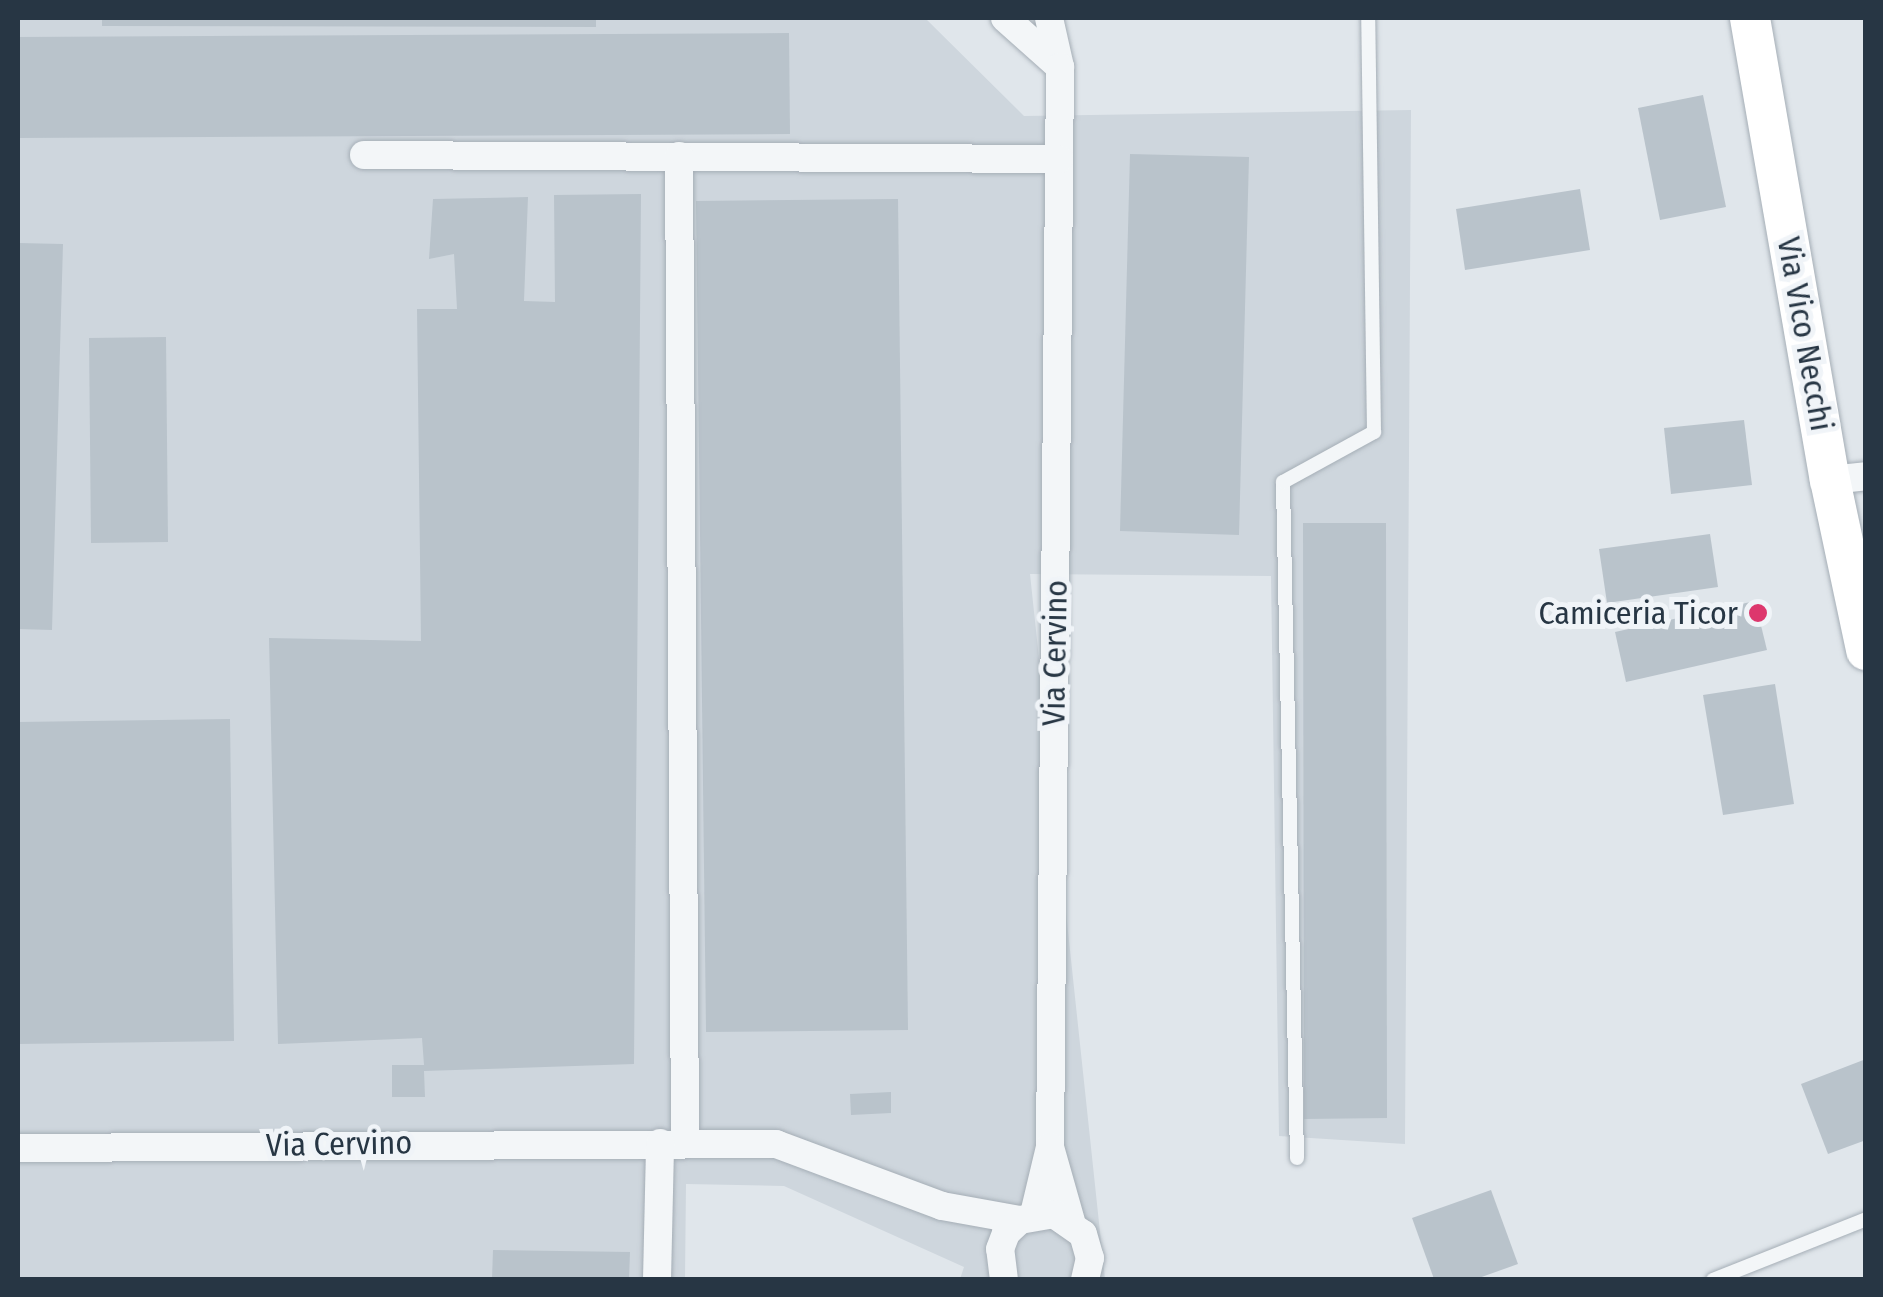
<!DOCTYPE html>
<html>
<head>
<meta charset="utf-8">
<style>
  body { margin:0 }
  #map { position:relative; width:1883px; height:1297px; overflow:hidden; background:#e0e6eb; font-family:"Fira Sans Condensed",sans-serif }
  div>[style] { position:absolute }
  .built>* { inset:0; background:#ced6dd }
  .building>* { inset:0; background:#b9c3cb }
  .roads { filter:drop-shadow(0 0 2px #a5aeb6) drop-shadow(0 0 2px #a5aeb6) }
  .lane>* { height:14px; margin:-7px; padding:0 7px; transform-origin:7px; border-radius:7px; background:#f3f6f8 }
  .street>* { height:28px; margin:-14px; padding:0 14px; transform-origin:14px; border-radius:14px; background:#f3f6f8 }
  .secondary>* { height:40px; margin:-20px; padding:0 20px; transform-origin:20px; border-radius:20px; background:#fff }
  .dots>* { width:28px; height:28px; translate:-50% -50%; box-sizing:border-box; border:5px solid #f0f4f8; border-radius:50% }
  span { translate:-50% -50%; white-space:nowrap; text-align:center; line-height:1.15; -webkit-text-stroke:10px #f0f4f8; paint-order:stroke }
  .street-label { font-size:32px; color:#273644 }
  .poi-label { font-size:32px; color:#273644 }
  .right { translate:-100% -50%; text-align:right }
  .frame { position:absolute; inset:0; border:20px solid #273644; pointer-events:none }
</style>
</head>
<body>
<div id="map">
  <div class="built">
    <div style="clip-path:polygon(18px 18px,925px 18px,1024px 116px,1411px 110px,1405px 1144px,1279px 1136px,1271px 576px,1030px 574px,1105px 1279px,960px 1279px,964px 1267px,784px 1186px,686px 1184px,685px 1279px,18px 1279px)"></div>
  </div>
  <div class="building">
    <div style="clip-path:polygon(102px 18px,596px 18px,596px 27px,102px 26px)"></div>
    <div style="clip-path:polygon(789px 33px,790px 134px,18px 138px,18px 37px)"></div>
    <div style="clip-path:polygon(1703px 95px,1726px 207px,1660px 220px,1638px 108px)"></div>
    <div style="clip-path:polygon(1130px 154px,1249px 157px,1239px 535px,1120px 531px)"></div>
    <div style="clip-path:polygon(1580px 189px,1590px 250px,1465px 270px,1456px 209px)"></div>
    <div style="clip-path:polygon(641px 194px,634px 1064px,424px 1071px,425px 1097px,392px 1097px,392px 1065px,424px 1065px,422px 1038px,278px 1044px,269px 638px,421px 641px,417px 309px,457px 309px,454px 254px,429px 259px,433px 199px,528px 197px,524px 301px,555px 302px,554px 195px)"></div>
    <div style="clip-path:polygon(898px 199px,908px 1030px,706px 1032px,696px 201px)"></div>
    <div style="clip-path:polygon(18px 243px,63px 244px,52px 630px,18px 629px)"></div>
    <div style="clip-path:polygon(166px 337px,168px 542px,91px 543px,89px 338px)"></div>
    <div style="clip-path:polygon(1744px 420px,1752px 485px,1671px 494px,1664px 428px)"></div>
    <div style="clip-path:polygon(1303px 523px,1386px 523px,1387px 1118px,1304px 1119px)"></div>
    <div style="clip-path:polygon(1710px 534px,1718px 587px,1607px 603px,1599px 549px)"></div>
    <div style="clip-path:polygon(1755px 601px,1767px 650px,1626px 682px,1615px 632px)"></div>
    <div style="clip-path:polygon(1775px 684px,1794px 804px,1723px 815px,1703px 695px)"></div>
    <div style="clip-path:polygon(230px 719px,234px 1041px,18px 1044px,18px 722px)"></div>
    <div style="clip-path:polygon(1866px 1059px,1866px 1140px,1828px 1154px,1801px 1084px)"></div>
    <div style="clip-path:polygon(891px 1092px,891px 1113px,851px 1115px,850px 1094px)"></div>
    <div style="clip-path:polygon(1491px 1190px,1518px 1264px,1476px 1279px,1434px 1279px,1412px 1218px)"></div>
    <div style="clip-path:polygon(493px 1250px,630px 1252px,629px 1279px,492px 1279px)"></div>
  </div>
  <div class="roads">
    <div class="lane">
      <div style="left:1297px;top:1158px;width:676px;rotate:-91.19deg"></div>
      <div style="left:1283px;top:482px;width:104px;rotate:-28.8deg"></div>
      <div style="left:1374px;top:432px;width:414px;rotate:-90.8deg"></div>
      <div style="left:1713px;top:1280px;width:165px;rotate:-21.7deg"></div>
    </div>
    <div class="street">
      <div style="left:1005px;top:18px;width:74px;rotate:41.7deg"></div>
      <div style="left:1049px;top:18px;width:50px;rotate:77.3deg"></div>
      <div style="left:1060px;top:67px;width:1080px;rotate:90.53deg"></div>
      <div style="left:364px;top:155px;width:695px;rotate:0.33deg"></div>
      <div style="left:679px;top:156px;width:987px;rotate:89.65deg"></div>
      <div style="left:1830px;top:480px;width:36px;rotate:-6deg"></div>
      <div style="left:18px;top:1148px;width:758px;rotate:-0.3deg"></div>
      <div style="left:776px;top:1144px;width:177px;rotate:20.5deg"></div>
      <div style="left:942px;top:1206px;width:79px;rotate:10.2deg"></div>
      <div style="left:1034px;top:1214px;width:69px;rotate:-76.6deg"></div>
      <div style="left:1050px;top:1147px;width:77px;rotate:74.2deg"></div>
      <div style="left:657px;top:1280px;width:137px;rotate:-88.7deg"></div>
      <div style="left:1004px;top:1280px;width:31px;rotate:-97deg"></div>
      <div style="left:1000px;top:1249px;width:17px;rotate:-69deg"></div>
      <div style="left:1006px;top:1233px;width:19px;rotate:-43deg"></div>
      <div style="left:1020px;top:1220px;width:35px;rotate:-10deg"></div>
      <div style="left:1054px;top:1214px;width:35px;rotate:35deg"></div>
      <div style="left:1083px;top:1234px;width:25px;rotate:74deg"></div>
      <div style="left:1090px;top:1258px;width:23px;rotate:103deg"></div>
    </div>
    <div class="secondary">
      <div style="left:1750px;top:18px;width:469px;rotate:80.2deg"></div>
      <div style="left:1830px;top:480px;width:174px;rotate:78deg"></div>
    </div>
  </div>
  <div class="dots">
    <div style="left:1758px;top:613px;background:#dd376d"></div>
  </div>
  <div class="street-label">
    <span style="left:1805px;top:334px;rotate:80deg">Via Vico Necchi</span>
    <span style="left:1055px;top:653px;rotate:-89deg">Via Cervino</span>
    <span style="left:339px;top:1144px;rotate:-1deg">Via Cervino</span>
  </div>
  <div class="poi-label">
    <span class="right" style="left:1738px;top:613px">Camiceria Ticor</span>
  </div>
  <div class="frame"></div>
</div>
</body>
</html>
